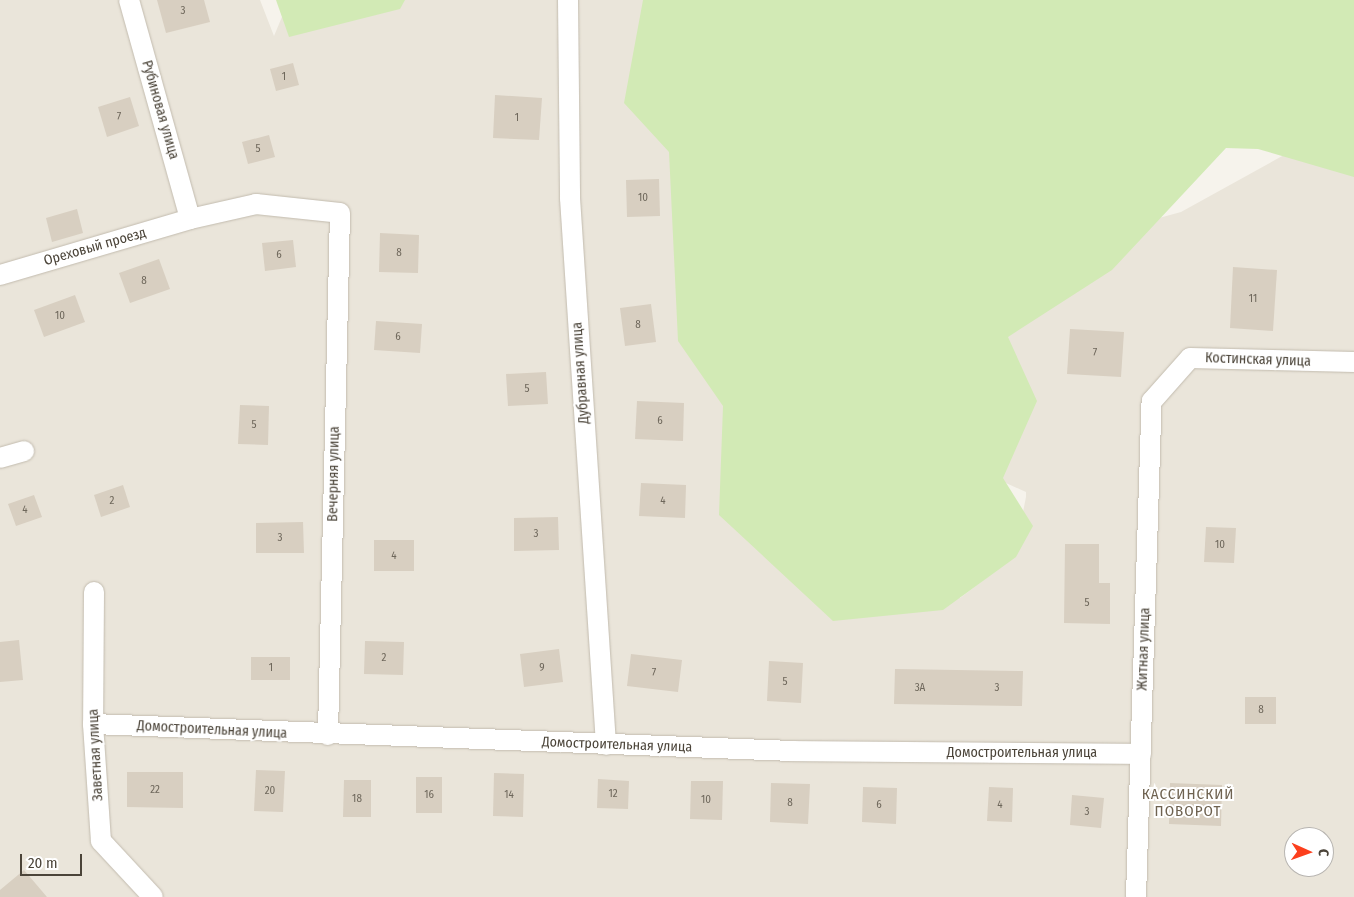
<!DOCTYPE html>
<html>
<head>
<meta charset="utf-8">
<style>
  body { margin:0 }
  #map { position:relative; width:1354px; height:897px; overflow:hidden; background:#f6f3ec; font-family:"Fira Sans Condensed",sans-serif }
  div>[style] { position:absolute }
  .residential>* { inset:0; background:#eae5da }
  .green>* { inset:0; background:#d2eab5 }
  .building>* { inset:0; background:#d8cfc1 }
  .roads { filter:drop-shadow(0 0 1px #c2bbae) drop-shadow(0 0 1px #c2bbae) }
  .minor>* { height:20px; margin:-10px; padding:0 10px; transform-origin:10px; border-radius:10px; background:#fff }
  span { translate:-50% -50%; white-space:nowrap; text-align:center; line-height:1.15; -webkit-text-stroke:4px #fff; paint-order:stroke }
  .number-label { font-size:11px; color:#6e675b }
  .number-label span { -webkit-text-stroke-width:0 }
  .street-label { font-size:14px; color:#4b4439 }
  .neighbourhood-label { font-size:15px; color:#6e6250; letter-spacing:1px }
  .north { position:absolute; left:1284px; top:827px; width:50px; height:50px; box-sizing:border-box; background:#fff; border:1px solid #b7b4b0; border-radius:50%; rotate:92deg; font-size:14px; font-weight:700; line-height:20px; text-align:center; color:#4b4439 }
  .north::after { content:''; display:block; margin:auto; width:18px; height:22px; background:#fc3f1d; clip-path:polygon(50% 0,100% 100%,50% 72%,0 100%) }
  .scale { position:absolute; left:20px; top:854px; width:62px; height:22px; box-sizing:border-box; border:2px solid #4b4439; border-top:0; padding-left:6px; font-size:15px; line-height:18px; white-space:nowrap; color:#4b4439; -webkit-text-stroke:4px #fff; paint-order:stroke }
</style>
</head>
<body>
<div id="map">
  <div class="residential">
    <div style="clip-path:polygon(evenodd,0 0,260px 0,274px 36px,289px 0,729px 0,945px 596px,960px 598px,1014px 557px,1026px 497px,1026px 492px,953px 459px,988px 338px,1071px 242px,1181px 212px,1322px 134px,1354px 141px,1354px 897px,0 897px,0 0,1294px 837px,1324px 837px,1324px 867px,1294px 867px,1294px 837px)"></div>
  </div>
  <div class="green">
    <div style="clip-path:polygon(276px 0,405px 0,400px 9px,289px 37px)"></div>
    <div style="clip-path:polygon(643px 0,1354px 0,1354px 177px,1258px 149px,1226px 148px,1112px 270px,1008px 337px,1037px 401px,1003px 478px,1033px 526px,1016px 557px,943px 610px,833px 621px,719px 515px,723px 406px,678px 341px,669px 152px,624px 103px)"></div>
  </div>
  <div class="building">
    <div style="clip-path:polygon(157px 0,204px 0,210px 22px,166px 33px)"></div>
    <div style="clip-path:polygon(293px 63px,299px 85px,276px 91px,270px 69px)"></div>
    <div style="clip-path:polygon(495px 95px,542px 98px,539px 140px,493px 138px)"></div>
    <div style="clip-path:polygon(130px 97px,139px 126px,107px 137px,98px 107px)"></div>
    <div style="clip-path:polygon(269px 135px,275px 157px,248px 164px,242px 142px)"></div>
    <div style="clip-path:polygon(659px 179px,660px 216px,627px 217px,626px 180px)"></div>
    <div style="clip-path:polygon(77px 209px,83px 233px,52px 242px,46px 218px)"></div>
    <div style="clip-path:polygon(380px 233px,419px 235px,418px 273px,379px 272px)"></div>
    <div style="clip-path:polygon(293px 240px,296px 267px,265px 271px,262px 243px)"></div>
    <div style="clip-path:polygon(159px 259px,170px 289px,130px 303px,119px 273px)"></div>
    <div style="clip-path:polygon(1233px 267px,1277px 270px,1273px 331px,1230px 328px)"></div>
    <div style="clip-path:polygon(75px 295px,85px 322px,44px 337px,34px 310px)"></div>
    <div style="clip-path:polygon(651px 304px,656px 342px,625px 346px,620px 308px)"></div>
    <div style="clip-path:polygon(376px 321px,422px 324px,420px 353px,374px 350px)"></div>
    <div style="clip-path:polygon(1070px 329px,1124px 332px,1121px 377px,1067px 374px)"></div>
    <div style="clip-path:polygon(546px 372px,548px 404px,508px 406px,506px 374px)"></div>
    <div style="clip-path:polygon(637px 401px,684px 403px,683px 441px,635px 439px)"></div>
    <div style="clip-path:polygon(240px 405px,269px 406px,268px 445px,238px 444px)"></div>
    <div style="clip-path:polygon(641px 483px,686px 485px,685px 518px,639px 516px)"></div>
    <div style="clip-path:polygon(123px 485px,130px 507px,101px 517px,94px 495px)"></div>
    <div style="clip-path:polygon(34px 495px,42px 517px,16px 526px,8px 504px)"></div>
    <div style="clip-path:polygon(558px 517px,559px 550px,514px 551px,514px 518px)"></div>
    <div style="clip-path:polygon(303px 522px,304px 553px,256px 553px,256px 523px)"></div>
    <div style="clip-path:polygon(1206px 527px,1236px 528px,1234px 563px,1204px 562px)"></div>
    <div style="clip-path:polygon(374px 540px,414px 540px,414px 571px,374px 571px)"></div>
    <div style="clip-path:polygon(1065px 544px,1099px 544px,1099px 583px,1110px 583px,1110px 624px,1064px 623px)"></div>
    <div style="clip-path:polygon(19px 640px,23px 680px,0 682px,0 642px)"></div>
    <div style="clip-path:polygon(365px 641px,404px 642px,403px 675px,364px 674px)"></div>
    <div style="clip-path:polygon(559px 649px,563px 682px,524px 687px,520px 654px)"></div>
    <div style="clip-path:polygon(631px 654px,682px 660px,678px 692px,627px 686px)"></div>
    <div style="clip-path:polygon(251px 657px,290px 657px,290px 680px,251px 680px)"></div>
    <div style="clip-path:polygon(769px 661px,803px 663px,801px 703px,767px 701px)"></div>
    <div style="clip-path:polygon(895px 669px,1023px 671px,1022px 706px,894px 704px)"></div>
    <div style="clip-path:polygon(1245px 697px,1276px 697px,1276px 724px,1245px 724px)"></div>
    <div style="clip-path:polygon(256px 770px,285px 771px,283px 812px,254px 811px)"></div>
    <div style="clip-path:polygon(127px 772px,183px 772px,183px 808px,127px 807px)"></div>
    <div style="clip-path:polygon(494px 773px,524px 774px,523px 817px,493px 816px)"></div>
    <div style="clip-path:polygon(416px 777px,442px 777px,442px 813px,416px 813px)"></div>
    <div style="clip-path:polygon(598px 779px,629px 781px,628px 809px,597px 808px)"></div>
    <div style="clip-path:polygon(344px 780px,371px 780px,371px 817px,343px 817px)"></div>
    <div style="clip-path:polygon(691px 781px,723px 781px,722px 820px,690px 819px)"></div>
    <div style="clip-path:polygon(771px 783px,810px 784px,808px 824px,770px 822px)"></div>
    <div style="clip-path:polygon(1170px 783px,1222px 785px,1221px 826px,1169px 824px)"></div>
    <div style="clip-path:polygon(863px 787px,897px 788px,896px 824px,862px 822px)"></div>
    <div style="clip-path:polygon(989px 787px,1013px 788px,1012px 822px,987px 821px)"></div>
    <div style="clip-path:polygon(1072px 795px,1104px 798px,1101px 828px,1070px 825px)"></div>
    <div style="clip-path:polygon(24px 870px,47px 897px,0 897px,0 890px)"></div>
  </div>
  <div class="roads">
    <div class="minor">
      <div style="left:129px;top:0;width:227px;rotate:74.4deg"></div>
      <div style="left:568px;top:0;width:198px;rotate:89.4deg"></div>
      <div style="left:570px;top:198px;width:548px;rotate:86.23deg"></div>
      <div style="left:0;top:275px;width:198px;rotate:-16.4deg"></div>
      <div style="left:190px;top:219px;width:68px;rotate:-12.8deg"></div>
      <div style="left:256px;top:204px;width:84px;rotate:6.1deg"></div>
      <div style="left:340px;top:213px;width:522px;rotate:91.32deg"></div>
      <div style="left:0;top:458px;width:25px;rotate:-16deg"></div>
      <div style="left:94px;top:592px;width:132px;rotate:90.4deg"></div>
      <div style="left:93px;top:724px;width:117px;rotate:86.1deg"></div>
      <div style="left:101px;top:841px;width:76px;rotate:47.1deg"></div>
      <div style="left:93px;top:724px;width:701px;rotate:2.21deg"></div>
      <div style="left:793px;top:751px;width:348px;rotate:0.5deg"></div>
      <div style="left:1136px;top:897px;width:496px;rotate:-88.2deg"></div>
      <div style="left:1152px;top:401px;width:57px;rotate:-48.5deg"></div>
      <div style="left:1190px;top:358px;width:164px;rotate:1.4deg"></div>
    </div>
  </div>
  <div class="number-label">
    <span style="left:183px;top:11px">3</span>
    <span style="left:284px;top:77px">1</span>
    <span style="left:119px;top:117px">7</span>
    <span style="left:517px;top:118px">1</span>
    <span style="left:258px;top:149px">5</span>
    <span style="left:643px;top:198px">10</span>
    <span style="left:399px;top:253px">8</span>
    <span style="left:279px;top:255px">6</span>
    <span style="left:144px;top:281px">8</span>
    <span style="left:1253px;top:299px">11</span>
    <span style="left:60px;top:316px">10</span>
    <span style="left:638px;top:325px">8</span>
    <span style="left:398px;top:337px">6</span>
    <span style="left:1095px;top:353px">7</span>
    <span style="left:527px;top:389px">5</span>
    <span style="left:660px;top:421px">6</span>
    <span style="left:254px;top:425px">5</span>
    <span style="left:112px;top:501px">2</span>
    <span style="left:663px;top:501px">4</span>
    <span style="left:25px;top:510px">4</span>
    <span style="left:536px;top:534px">3</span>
    <span style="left:280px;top:538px">3</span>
    <span style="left:1220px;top:545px">10</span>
    <span style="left:394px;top:556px">4</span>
    <span style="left:1087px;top:603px">5</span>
    <span style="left:384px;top:658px">2</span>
    <span style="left:271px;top:668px">1</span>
    <span style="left:542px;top:668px">9</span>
    <span style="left:654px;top:673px">7</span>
    <span style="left:785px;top:682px">5</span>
    <span style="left:920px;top:688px">3А</span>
    <span style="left:997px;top:688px">3</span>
    <span style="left:1261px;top:710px">8</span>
    <span style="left:155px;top:790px">22</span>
    <span style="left:270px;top:791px">20</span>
    <span style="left:613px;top:794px">12</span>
    <span style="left:429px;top:795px">16</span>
    <span style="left:509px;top:795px">14</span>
    <span style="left:357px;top:799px">18</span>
    <span style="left:706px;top:800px">10</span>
    <span style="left:790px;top:803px">8</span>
    <span style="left:879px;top:805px">6</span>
    <span style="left:1000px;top:805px">4</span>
    <span style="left:1087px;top:812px">3</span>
  </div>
  <div class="street-label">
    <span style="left:160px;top:110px;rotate:74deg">Рубиновая улица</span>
    <span style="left:95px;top:247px;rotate:-16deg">Ореховый проезд</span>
    <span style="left:1258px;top:360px;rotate:2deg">Костинская улица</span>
    <span style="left:581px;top:373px;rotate:-94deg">Дубравная улица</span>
    <span style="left:334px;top:474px;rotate:-89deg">Вечерняя улица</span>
    <span style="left:1144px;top:649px;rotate:-88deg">Житная улица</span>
    <span style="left:212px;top:730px;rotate:3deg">Домостроительная улица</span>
    <span style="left:617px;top:745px;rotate:2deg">Домостроительная улица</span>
    <span style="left:1022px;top:753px">Домостроительная улица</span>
    <span style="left:96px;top:755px;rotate:-93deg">Заветная улица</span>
  </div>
  <div class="neighbourhood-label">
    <span style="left:1188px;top:803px">КАССИНСКИЙ<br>ПОВОРОТ</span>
  </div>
  <div class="north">С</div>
  <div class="scale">20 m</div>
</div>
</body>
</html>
